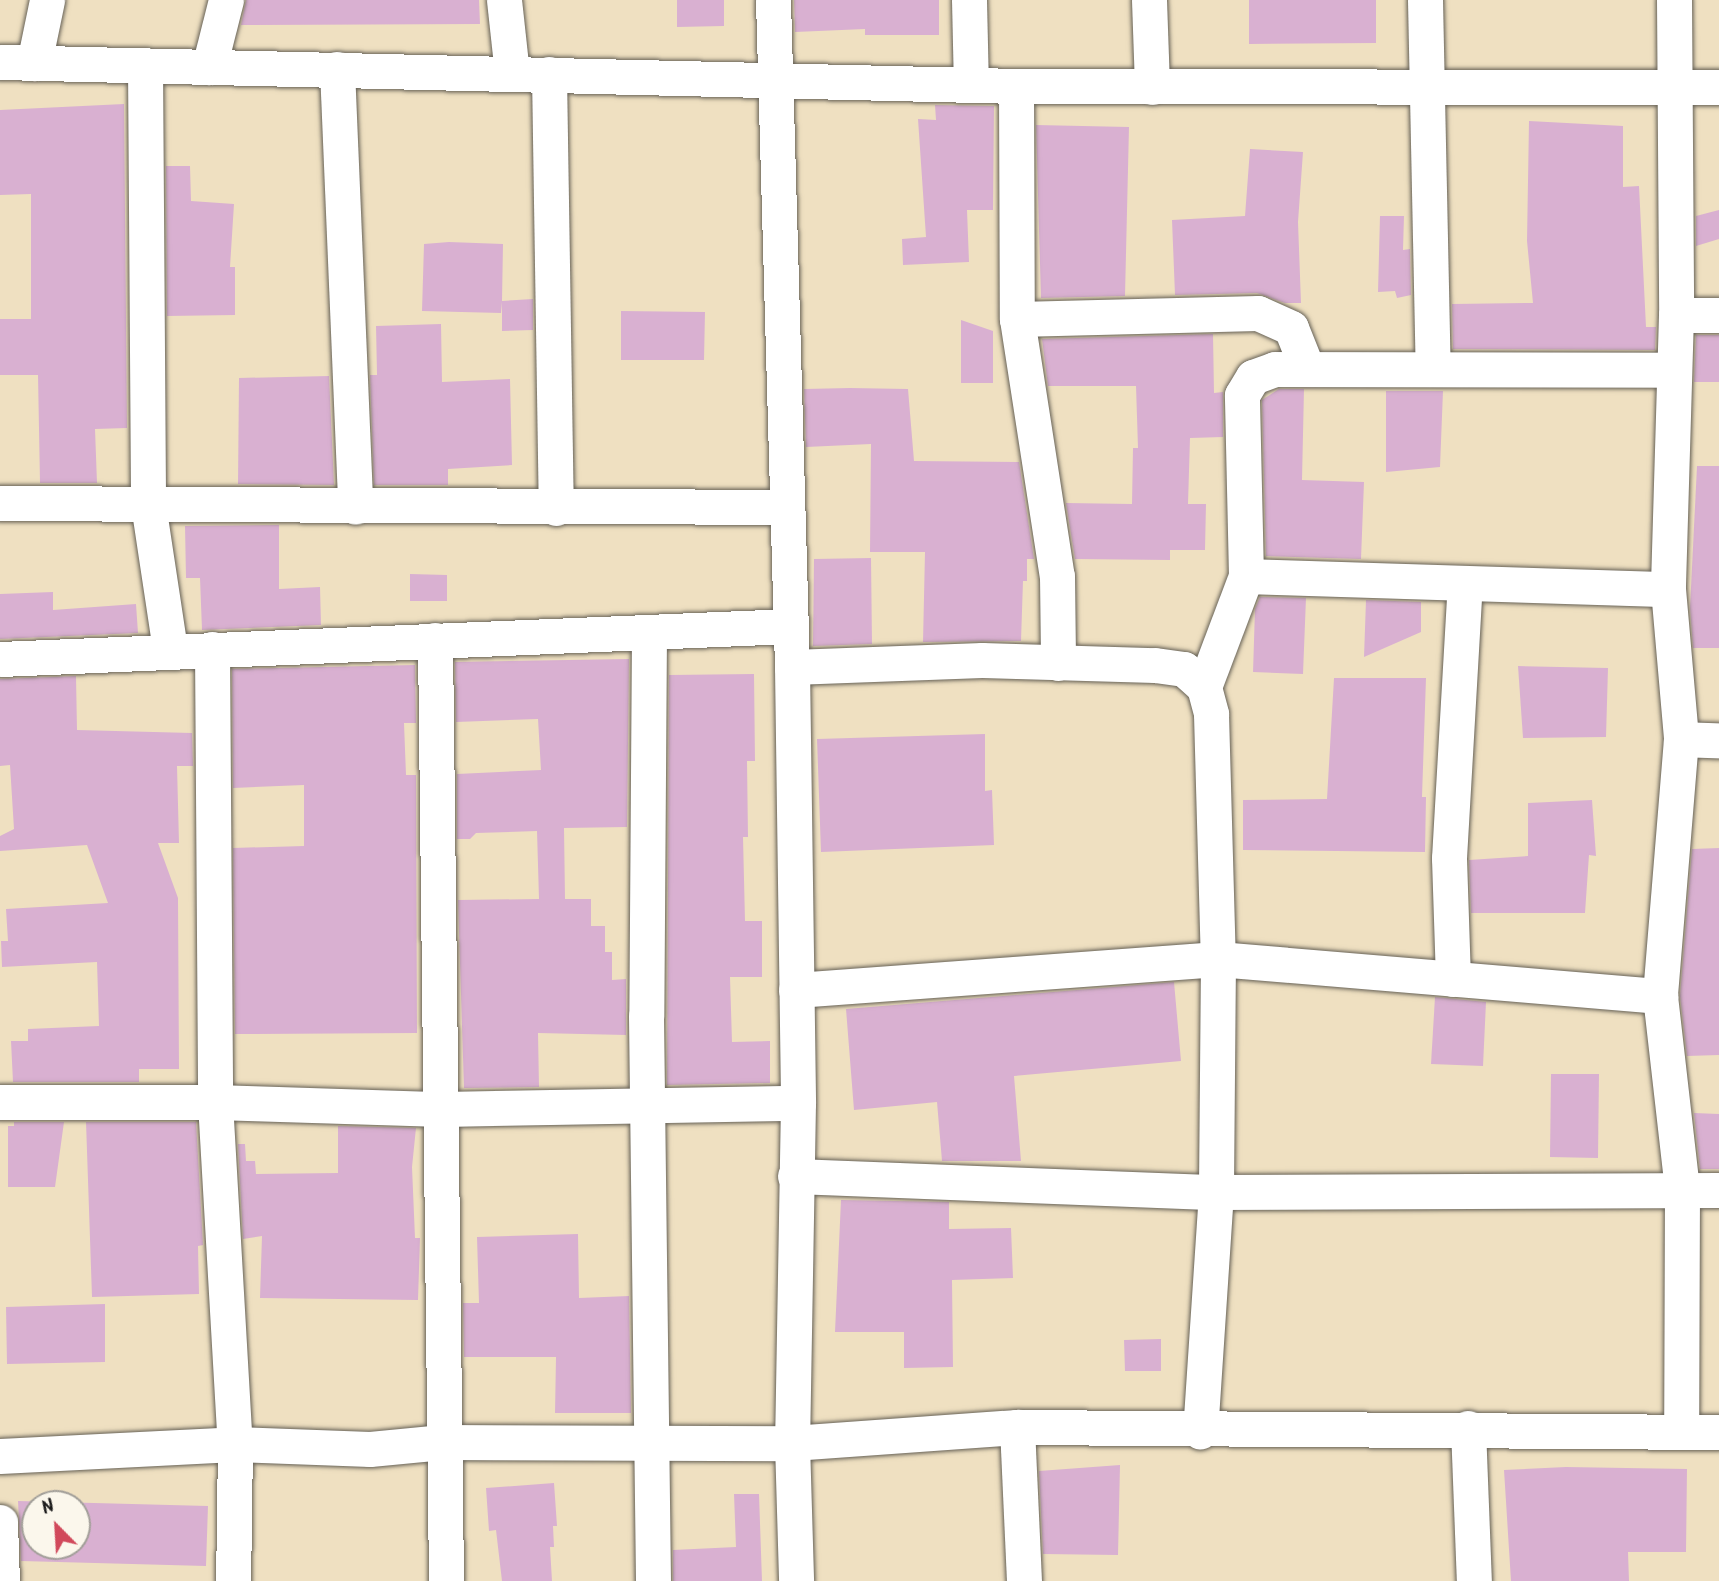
<!DOCTYPE html>
<html>
<head>
<meta charset="utf-8">
<style>
  body { margin:0 }
  #map { position:relative; width:1719px; height:1581px; overflow:hidden; background:#efe0c1; font-family:Kalam,sans-serif }
  div>[style] { position:absolute }
  .building>* { inset:0; background:#d9b0d1 }
  .roads { filter:drop-shadow(0 0 2px #666156) drop-shadow(0 0 2px #666156) }
  .minor>* { height:35px; margin:-17.5px; padding:0 17.5px; transform-origin:17.5px; border-radius:17.5px; background:#fff }
  span { translate:-50% -50%; white-space:nowrap; text-align:center; line-height:1.15; -webkit-text-stroke:6px #fbf7ec; paint-order:stroke }
  .north { position:absolute; left:21px; top:1490px; width:70px; height:70px; box-sizing:border-box; background:#fbf7ec; border:2px solid #a29f99; border-radius:50%; rotate:336deg; font-size:19px; font-weight:700; line-height:28px; text-align:center; color:#1c1c1c }
  .north::after { content:''; display:block; margin:auto; width:24px; height:32px; background:#d1495b; clip-path:polygon(50% 0,100% 100%,50% 72%,0 100%) }
</style>
</head>
<body>
<div id="map">
  <div class="building">
    <div style="clip-path:polygon(246px 0,479px 0,480px 24px,241px 25px)"></div>
    <div style="clip-path:polygon(677px 0,724px 0,724px 26px,677px 27px)"></div>
    <div style="clip-path:polygon(794px 0,939px 0,939px 35px,865px 35px,865px 29px,795px 32px)"></div>
    <div style="clip-path:polygon(1249px 0,1376px 0,1376px 43px,1249px 44px)"></div>
    <div style="clip-path:polygon(124px 104px,127px 428px,95px 429px,97px 483px,40px 483px,38px 375px,0 375px,0 319px,31px 319px,31px 194px,0 195px,0 110px)"></div>
    <div style="clip-path:polygon(935px 105px,994px 106px,993px 210px,967px 210px,969px 262px,903px 265px,902px 239px,926px 237px,918px 119px,936px 120px)"></div>
    <div style="clip-path:polygon(1529px 121px,1623px 126px,1623px 187px,1639px 186px,1646px 327px,1656px 327px,1655px 350px,1453px 349px,1452px 304px,1533px 303px,1527px 241px)"></div>
    <div style="clip-path:polygon(1036px 125px,1129px 127px,1125px 296px,1041px 298px)"></div>
    <div style="clip-path:polygon(1250px 149px,1303px 152px,1298px 222px,1301px 303px,1285px 303px,1257px 293px,1175px 295px,1172px 220px,1245px 216px)"></div>
    <div style="clip-path:polygon(166px 166px,190px 166px,191px 201px,234px 204px,230px 267px,235px 267px,235px 315px,167px 316px)"></div>
    <div style="clip-path:polygon(1719px 210px,1719px 239px,1696px 246px,1696px 216px)"></div>
    <div style="clip-path:polygon(1380px 216px,1404px 216px,1403px 250px,1410px 249px,1411px 295px,1397px 298px,1395px 291px,1378px 292px)"></div>
    <div style="clip-path:polygon(449px 242px,503px 244px,502px 301px,533px 299px,533px 330px,502px 331px,502px 302px,501px 313px,422px 311px,424px 244px)"></div>
    <div style="clip-path:polygon(621px 311px,705px 312px,704px 360px,621px 360px)"></div>
    <div style="clip-path:polygon(961px 320px,993px 331px,993px 383px,961px 383px)"></div>
    <div style="clip-path:polygon(441px 324px,442px 382px,510px 379px,512px 465px,448px 469px,448px 485px,374px 485px,370px 375px,377px 375px,376px 326px)"></div>
    <div style="clip-path:polygon(1213px 334px,1214px 393px,1223px 392px,1223px 437px,1190px 438px,1188px 504px,1206px 504px,1205px 550px,1170px 550px,1170px 560px,1075px 559px,1066px 503px,1132px 504px,1133px 448px,1138px 448px,1136px 386px,1048px 386px,1042px 339px)"></div>
    <div style="clip-path:polygon(1696px 335px,1719px 335px,1719px 382px,1694px 382px)"></div>
    <div style="clip-path:polygon(329px 376px,334px 485px,238px 484px,239px 378px)"></div>
    <div style="clip-path:polygon(850px 388px,908px 389px,914px 461px,1019px 462px,1034px 559px,1027px 559px,1027px 581px,1023px 581px,1021px 641px,923px 642px,925px 552px,870px 552px,871px 444px,806px 447px,804px 389px)"></div>
    <div style="clip-path:polygon(1279px 389px,1304px 389px,1302px 480px,1364px 482px,1361px 559px,1266px 556px,1262px 400px)"></div>
    <div style="clip-path:polygon(1386px 391px,1443px 391px,1440px 467px,1386px 472px)"></div>
    <div style="clip-path:polygon(1697px 466px,1719px 466px,1719px 648px,1693px 648px,1690px 608px)"></div>
    <div style="clip-path:polygon(279px 525px,279px 589px,320px 587px,321px 625px,202px 630px,200px 578px,186px 578px,185px 526px)"></div>
    <div style="clip-path:polygon(871px 558px,872px 644px,813px 646px,814px 559px)"></div>
    <div style="clip-path:polygon(410px 574px,447px 575px,447px 601px,410px 601px)"></div>
    <div style="clip-path:polygon(53px 592px,53px 610px,136px 604px,138px 633px,0 639px,0 594px)"></div>
    <div style="clip-path:polygon(1260px 597px,1306px 598px,1303px 674px,1253px 672px,1255px 609px)"></div>
    <div style="clip-path:polygon(1366px 600px,1421px 602px,1421px 632px,1364px 657px)"></div>
    <div style="clip-path:polygon(629px 659px,627px 827px,564px 828px,565px 899px,591px 899px,591px 926px,605px 926px,605px 952px,612px 952px,612px 980px,626px 979px,626px 1035px,538px 1033px,539px 1087px,464px 1088px,458px 900px,539px 899px,537px 831px,476px 833px,470px 839px,457px 839px,457px 774px,541px 770px,538px 719px,456px 722px,455px 662px)"></div>
    <div style="clip-path:polygon(415px 665px,416px 723px,404px 723px,406px 775px,416px 775px,417px 1033px,235px 1034px,233px 848px,304px 846px,304px 785px,233px 788px,232px 669px)"></div>
    <div style="clip-path:polygon(1518px 666px,1608px 668px,1606px 737px,1523px 738px)"></div>
    <div style="clip-path:polygon(754px 674px,755px 761px,747px 761px,748px 837px,743px 837px,745px 921px,762px 921px,762px 977px,730px 977px,732px 1042px,770px 1041px,770px 1083px,667px 1085px,669px 675px)"></div>
    <div style="clip-path:polygon(76px 676px,77px 730px,192px 733px,193px 766px,177px 766px,179px 843px,158px 843px,178px 898px,179px 1069px,139px 1069px,139px 1082px,13px 1082px,11px 1041px,28px 1041px,28px 1029px,99px 1026px,97px 962px,2px 967px,1px 941px,8px 941px,6px 909px,108px 903px,87px 845px,0 851px,0 836px,14px 829px,10px 765px,0 766px,0 679px)"></div>
    <div style="clip-path:polygon(1334px 678px,1426px 678px,1422px 797px,1426px 797px,1425px 852px,1243px 850px,1243px 800px,1327px 799px)"></div>
    <div style="clip-path:polygon(985px 734px,985px 791px,992px 790px,994px 845px,821px 852px,817px 739px)"></div>
    <div style="clip-path:polygon(1592px 800px,1596px 856px,1589px 855px,1585px 913px,1471px 913px,1469px 860px,1528px 856px,1528px 803px)"></div>
    <div style="clip-path:polygon(1719px 848px,1719px 1055px,1687px 1056px,1680px 996px,1692px 849px)"></div>
    <div style="clip-path:polygon(1174px 982px,1181px 1061px,1014px 1076px,1021px 1161px,942px 1161px,937px 1102px,854px 1110px,846px 1009px)"></div>
    <div style="clip-path:polygon(1435px 997px,1486px 1002px,1483px 1066px,1431px 1064px)"></div>
    <div style="clip-path:polygon(1551px 1074px,1599px 1074px,1598px 1158px,1550px 1157px)"></div>
    <div style="clip-path:polygon(1694px 1113px,1719px 1114px,1719px 1169px,1700px 1169px)"></div>
    <div style="clip-path:polygon(14px 1122px,64px 1122px,55px 1187px,8px 1187px,8px 1126px,14px 1126px)"></div>
    <div style="clip-path:polygon(86px 1122px,196px 1122px,203px 1245px,198px 1246px,199px 1294px,92px 1297px)"></div>
    <div style="clip-path:polygon(338px 1126px,416px 1128px,412px 1167px,415px 1238px,420px 1238px,418px 1300px,260px 1298px,262px 1236px,243px 1239px,238px 1144px,245px 1144px,246px 1161px,255px 1161px,256px 1174px,338px 1173px)"></div>
    <div style="clip-path:polygon(841px 1200px,949px 1202px,949px 1229px,1011px 1228px,1013px 1278px,952px 1280px,953px 1367px,904px 1368px,904px 1332px,835px 1332px)"></div>
    <div style="clip-path:polygon(578px 1234px,579px 1298px,629px 1296px,631px 1413px,555px 1413px,556px 1357px,464px 1357px,463px 1303px,479px 1303px,477px 1237px)"></div>
    <div style="clip-path:polygon(105px 1304px,105px 1362px,7px 1364px,6px 1307px)"></div>
    <div style="clip-path:polygon(1161px 1339px,1161px 1371px,1125px 1371px,1124px 1340px)"></div>
    <div style="clip-path:polygon(1120px 1465px,1118px 1555px,1043px 1554px,1039px 1471px)"></div>
    <div style="clip-path:polygon(1566px 1467px,1687px 1469px,1686px 1552px,1628px 1552px,1629px 1581px,1511px 1581px,1504px 1470px)"></div>
    <div style="clip-path:polygon(554px 1483px,557px 1526px,553px 1526px,554px 1547px,550px 1547px,552px 1581px,502px 1581px,496px 1530px,489px 1531px,486px 1488px)"></div>
    <div style="clip-path:polygon(734px 1494px,759px 1494px,762px 1581px,673px 1581px,673px 1550px,736px 1547px)"></div>
    <div style="clip-path:polygon(evenodd,18px 1501px,208px 1506px,206px 1566px,21px 1561px,18px 1501px,35px 1504px,77px 1504px,77px 1546px,35px 1546px,35px 1504px)"></div>
  </div>
  <div class="roads">
    <div class="minor">
      <div style="left:504px;top:0;width:74px;rotate:83.8deg"></div>
      <div style="left:773px;top:0;width:667px;rotate:88.37deg"></div>
      <div style="left:792px;top:667px;width:436px;rotate:89.2deg"></div>
      <div style="left:798px;top:1103px;width:340px;rotate:91deg"></div>
      <div style="left:792px;top:1443px;width:138px;rotate:88.3deg"></div>
      <div style="left:969px;top:0;width:85px;rotate:88.7deg"></div>
      <div style="left:1149px;top:0;width:87px;rotate:88deg"></div>
      <div style="left:1425px;top:0;width:368px;rotate:88.8deg"></div>
      <div style="left:1674px;top:0;width:315px;rotate:89.6deg"></div>
      <div style="left:1676px;top:315px;width:274px;rotate:91.7deg"></div>
      <div style="left:1668px;top:589px;width:151px;rotate:85deg"></div>
      <div style="left:1681px;top:739px;width:258px;rotate:94.7deg"></div>
      <div style="left:1660px;top:996px;width:195px;rotate:83.5deg"></div>
      <div style="left:1682px;top:1190px;width:241px;rotate:90.2deg"></div>
      <div style="left:0;top:62px;width:1016px;rotate:1.35deg"></div>
      <div style="left:1016px;top:86px;width:703px;rotate:0.08deg"></div>
      <div style="left:34px;top:63px;width:64px;rotate:-78.3deg"></div>
      <div style="left:145px;top:65px;width:439px;rotate:89.6deg"></div>
      <div style="left:148px;top:504px;width:148px;rotate:81.4deg"></div>
      <div style="left:209px;top:67px;width:69px;rotate:-75.8deg"></div>
      <div style="left:337px;top:69px;width:438px;rotate:87.6deg"></div>
      <div style="left:549px;top:74px;width:434px;rotate:89.1deg"></div>
      <div style="left:1016px;top:86px;width:233px;rotate:89.8deg"></div>
      <div style="left:1017px;top:319px;width:260px;rotate:81.2deg"></div>
      <div style="left:1057px;top:576px;width:87px;rotate:89.3deg"></div>
      <div style="left:1676px;top:315px;width:43px"></div>
      <div style="left:1017px;top:319px;width:241px;rotate:-1.4deg"></div>
      <div style="left:1258px;top:313px;width:36px;rotate:24deg"></div>
      <div style="left:1291px;top:328px;width:43px;rotate:68.2deg"></div>
      <div style="left:0;top:503px;width:785px;rotate:0.29deg"></div>
      <div style="left:1246px;top:576px;width:181px;rotate:-91.3deg"></div>
      <div style="left:1242px;top:395px;width:21px;rotate:-59deg"></div>
      <div style="left:1253px;top:377px;width:23px;rotate:-20deg"></div>
      <div style="left:1275px;top:369px;width:399px;rotate:0.1deg"></div>
      <div style="left:649px;top:632px;width:384px;rotate:90.4deg"></div>
      <div style="left:646px;top:1016px;width:565px;rotate:89.29deg"></div>
      <div style="left:435px;top:640px;width:941px;rotate:89.33deg"></div>
      <div style="left:212px;top:649px;width:453px;rotate:89.6deg"></div>
      <div style="left:215px;top:1102px;width:343px;rotate:86.7deg"></div>
      <div style="left:235px;top:1444px;width:135px;rotate:2.1deg"></div>
      <div style="left:370px;top:1449px;width:73px;rotate:-5.5deg"></div>
      <div style="left:443px;top:1442px;width:349px;rotate:0.2deg"></div>
      <div style="left:792px;top:1443px;width:226px;rotate:-4.1deg"></div>
      <div style="left:1017px;top:1427px;width:702px;rotate:0.41deg"></div>
      <div style="left:0;top:659px;width:791px;rotate:-2.39deg"></div>
      <div style="left:792px;top:667px;width:190px;rotate:-2.1deg"></div>
      <div style="left:982px;top:660px;width:173px;rotate:1.7deg"></div>
      <div style="left:1155px;top:665px;width:29px;rotate:8deg"></div>
      <div style="left:1184px;top:669px;width:27px;rotate:42deg"></div>
      <div style="left:1204px;top:687px;width:28px;rotate:75deg"></div>
      <div style="left:1211px;top:714px;width:245px;rotate:88.4deg"></div>
      <div style="left:1218px;top:959px;width:233px;rotate:90.5deg"></div>
      <div style="left:1216px;top:1192px;width:240px;rotate:93.8deg"></div>
      <div style="left:1204px;top:687px;width:119px;rotate:-69.3deg"></div>
      <div style="left:1246px;top:576px;width:422px;rotate:1.8deg"></div>
      <div style="left:1681px;top:739px;width:38px;rotate:2deg"></div>
      <div style="left:1453px;top:979px;width:121px;rotate:-91.9deg"></div>
      <div style="left:1449px;top:858px;width:275px;rotate:-86.7deg"></div>
      <div style="left:796px;top:990px;width:423px;rotate:-4.2deg"></div>
      <div style="left:1218px;top:959px;width:444px;rotate:4.8deg"></div>
      <div style="left:0;top:1102px;width:215px"></div>
      <div style="left:215px;top:1102px;width:227px;rotate:1.8deg"></div>
      <div style="left:442px;top:1109px;width:356px;rotate:-1deg"></div>
      <div style="left:795px;top:1176px;width:421px;rotate:2.2deg"></div>
      <div style="left:1216px;top:1192px;width:503px;rotate:-0.23deg"></div>
      <div style="left:1017px;top:1427px;width:154px;rotate:87.4deg"></div>
      <div style="left:1468px;top:1428px;width:153px;rotate:87.8deg"></div>
      <div style="left:0;top:1456px;width:235px;rotate:-2.9deg"></div>
      <div style="left:235px;top:1444px;width:137px;rotate:90.8deg"></div>
      <div style="left:0;top:1522px;width:59px;rotate:88.1deg"></div>
    </div>
  </div>
  <div class="north">N</div>
</div>
</body>
</html>
